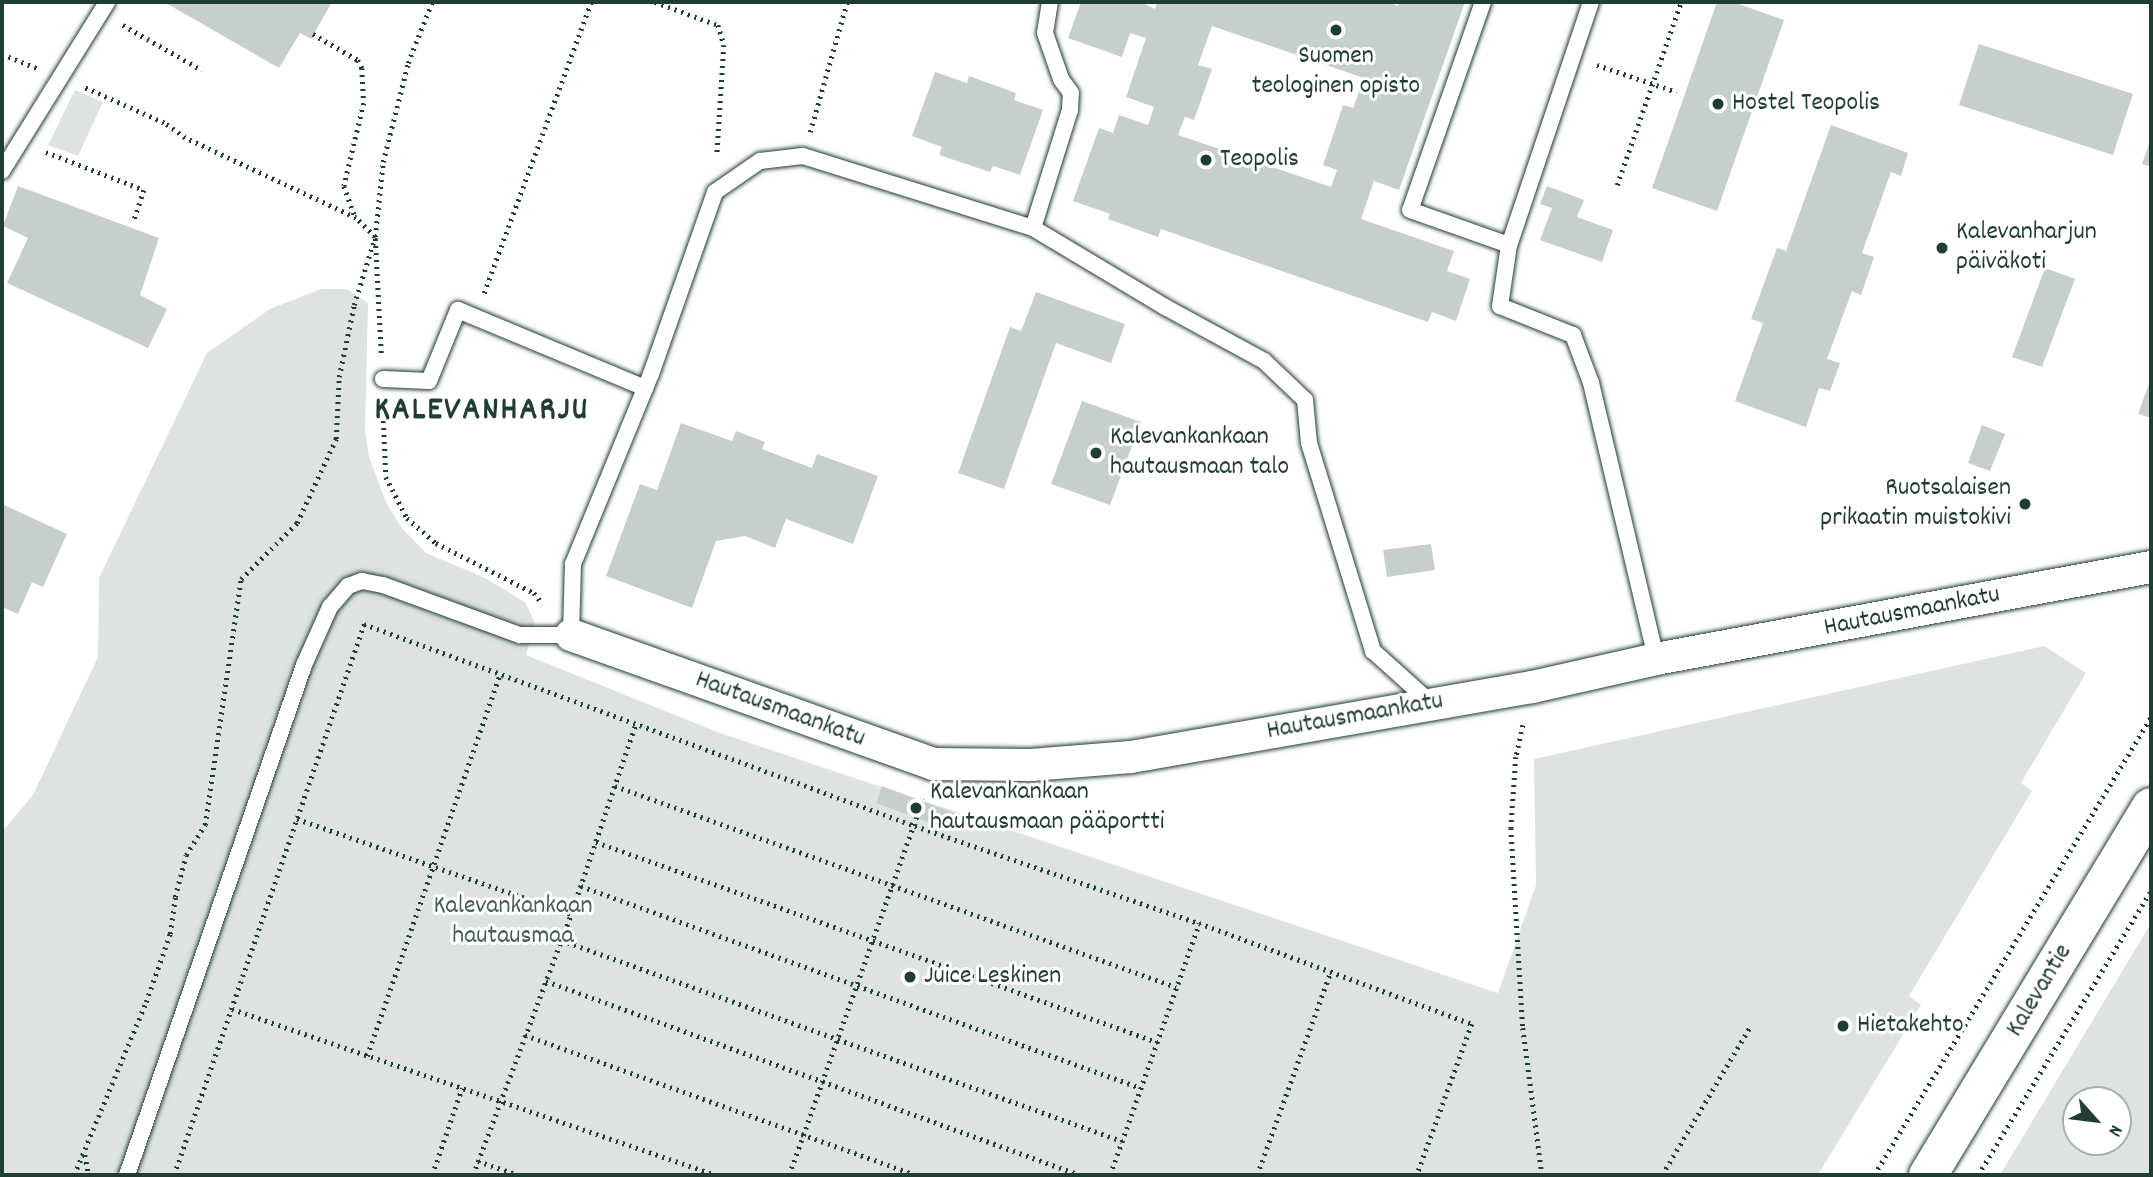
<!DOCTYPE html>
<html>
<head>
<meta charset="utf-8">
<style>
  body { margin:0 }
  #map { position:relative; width:2153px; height:1177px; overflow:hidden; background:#fff; font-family:Dekko,sans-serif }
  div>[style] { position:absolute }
  .green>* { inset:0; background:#dee3e2 }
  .building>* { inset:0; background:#c7cfcc }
  .path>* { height:4.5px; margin-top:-2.25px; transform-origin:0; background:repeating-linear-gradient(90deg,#1f3d34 0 2px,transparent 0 7px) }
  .roads { filter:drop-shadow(0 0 2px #1f3d34) drop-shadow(0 0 2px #1f3d34) }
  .lane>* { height:16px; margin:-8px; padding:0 8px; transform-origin:8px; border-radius:8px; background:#fff }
  .street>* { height:32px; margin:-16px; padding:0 16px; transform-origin:16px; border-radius:16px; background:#fff }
  .primary>* { height:38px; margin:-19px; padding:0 19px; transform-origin:19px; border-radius:19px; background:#fff }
  .dots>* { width:19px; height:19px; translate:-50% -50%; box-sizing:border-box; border:4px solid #fff; border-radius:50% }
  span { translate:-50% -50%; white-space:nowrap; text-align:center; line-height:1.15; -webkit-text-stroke:6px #fff; paint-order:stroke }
  .poi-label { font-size:26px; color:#1f3d34 }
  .left { translate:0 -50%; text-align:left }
  .right { translate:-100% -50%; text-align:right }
  .street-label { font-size:26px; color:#1f3d34 }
  .park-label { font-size:26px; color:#455e57 }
  .district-label { font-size:33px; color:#1f3d34; font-weight:700; letter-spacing:2px }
  .frame { position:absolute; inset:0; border:4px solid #1f3d34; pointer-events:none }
  .north { position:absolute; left:2062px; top:1086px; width:70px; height:70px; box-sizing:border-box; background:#fff; border:2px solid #a5b1ae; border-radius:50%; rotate:118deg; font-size:19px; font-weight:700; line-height:28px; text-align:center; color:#1f3d34 }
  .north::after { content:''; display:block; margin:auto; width:24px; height:32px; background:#1f3d34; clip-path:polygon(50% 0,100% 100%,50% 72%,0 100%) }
</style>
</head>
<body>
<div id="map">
  <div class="green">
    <div style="clip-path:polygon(75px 90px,103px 102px,78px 156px,48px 145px)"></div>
    <div style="clip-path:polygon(321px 289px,347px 289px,368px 303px,365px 430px,369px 457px,386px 502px,401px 527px,426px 553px,483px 577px,525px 602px,535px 623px,526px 655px,720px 733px,1498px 993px,1536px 885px,1534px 759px,2044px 646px,2086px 673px,2021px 783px,2032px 791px,1909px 996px,1921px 1005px,1818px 1175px,2px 1175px,2px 832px,33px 795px,98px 657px,99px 578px,207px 353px,270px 309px)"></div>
    <div style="clip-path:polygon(evenodd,2151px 923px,2151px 1175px,2000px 1175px,2151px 923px,2076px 1100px,2118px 1100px,2118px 1142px,2076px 1142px,2076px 1100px)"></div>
  </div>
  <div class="building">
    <div style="clip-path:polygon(164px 2px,332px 2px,311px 39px,300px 33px,279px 68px)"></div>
    <div style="clip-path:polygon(evenodd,1081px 2px,1141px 2px,1155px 9px,1157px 2px,1387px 2px,1398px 6px,1399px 2px,1465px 2px,1399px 190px,1374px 181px,1361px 219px,1454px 251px,1447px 271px,1470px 279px,1456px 321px,1432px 312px,1428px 322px,1161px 229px,1158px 237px,1108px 219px,1110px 214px,1073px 201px,1099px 128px,1113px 133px,1119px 115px,1148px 125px,1154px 107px,1126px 97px,1146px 38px,1130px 33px,1122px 57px,1068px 38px,1081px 2px,1212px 26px,1364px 78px,1353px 108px,1343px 105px,1323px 165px,1337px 170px,1331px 187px,1178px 135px,1185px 117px,1194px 120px,1212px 69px,1198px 65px,1212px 26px)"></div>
    <div style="clip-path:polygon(1717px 2px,1733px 2px,1784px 20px,1717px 211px,1652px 188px)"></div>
    <div style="clip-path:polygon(1979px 44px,2133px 94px,2113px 155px,1959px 105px)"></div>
    <div style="clip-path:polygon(935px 72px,967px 83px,969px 76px,1016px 93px,1014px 100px,1043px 110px,1020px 175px,993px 166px,990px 172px,939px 155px,942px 147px,912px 136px)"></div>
    <div style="clip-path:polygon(1831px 125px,1908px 153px,1901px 176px,1891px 172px,1862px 253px,1874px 257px,1861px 295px,1852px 291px,1827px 359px,1840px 363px,1830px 391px,1819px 388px,1806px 427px,1735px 401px,1763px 323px,1751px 319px,1777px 248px,1786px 251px)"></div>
    <div style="clip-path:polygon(2151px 138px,2151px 167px,2142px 164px)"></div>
    <div style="clip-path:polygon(18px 186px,159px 238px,140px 295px,167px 309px,148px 348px,7px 283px,28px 238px,3px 226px)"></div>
    <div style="clip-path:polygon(1547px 186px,1584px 200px,1577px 217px,1613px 230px,1602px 262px,1540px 240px,1552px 208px,1540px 204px)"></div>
    <div style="clip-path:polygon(2045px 268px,2075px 279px,2042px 367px,2012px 357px)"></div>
    <div style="clip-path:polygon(1036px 292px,1125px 324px,1111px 363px,1056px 343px,1004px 489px,958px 473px,1010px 327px,1021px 331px)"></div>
    <div style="clip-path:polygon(2151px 378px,2151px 418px,2138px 414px)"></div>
    <div style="clip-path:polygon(1082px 401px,1141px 422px,1110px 505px,1051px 484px)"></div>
    <div style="clip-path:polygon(681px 423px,732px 441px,736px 431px,765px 442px,762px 449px,812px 468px,817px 454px,878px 476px,853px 544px,786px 519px,775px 548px,745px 536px,716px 541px,692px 608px,606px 576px,640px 484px,657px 490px)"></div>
    <div style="clip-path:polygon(1982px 425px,2005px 434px,1990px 471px,1968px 463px)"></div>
    <div style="clip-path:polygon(2px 504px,67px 534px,43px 587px,32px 582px,18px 614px,2px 607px)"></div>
    <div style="clip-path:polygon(1431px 544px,1435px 570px,1387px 577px,1383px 550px)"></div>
    <div style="clip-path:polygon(882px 786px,956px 814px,950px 830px,876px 803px)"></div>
  </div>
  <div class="path">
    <div style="left:655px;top:2px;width:67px;rotate:20.1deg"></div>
    <div style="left:718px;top:25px;width:21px;rotate:73deg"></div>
    <div style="left:724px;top:45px;width:111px;rotate:93.6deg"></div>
    <div style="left:123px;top:25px;width:91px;rotate:29.7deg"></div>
    <div style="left:313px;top:34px;width:52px;rotate:30deg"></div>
    <div style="left:358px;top:60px;width:9px;rotate:63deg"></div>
    <div style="left:362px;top:68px;width:35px;rotate:87deg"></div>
    <div style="left:364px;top:103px;width:85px;rotate:103.5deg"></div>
    <div style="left:344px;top:186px;width:33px;rotate:70deg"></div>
    <div style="left:2px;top:54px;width:38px;rotate:22deg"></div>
    <div style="left:1597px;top:65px;width:84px;rotate:18.6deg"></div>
    <div style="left:810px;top:132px;width:135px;rotate:-74.1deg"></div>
    <div style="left:46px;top:152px;width:105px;rotate:21.2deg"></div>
    <div style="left:144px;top:190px;width:33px;rotate:108deg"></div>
    <div style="left:1617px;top:185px;width:194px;rotate:-70.7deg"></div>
    <div style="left:484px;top:293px;width:310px;rotate:-69.8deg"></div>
    <div style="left:381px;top:353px;width:116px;rotate:-93deg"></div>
    <div style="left:375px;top:237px;width:75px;rotate:-83.9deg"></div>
    <div style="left:383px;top:162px;width:102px;rotate:-75.8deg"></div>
    <div style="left:408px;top:63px;width:66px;rotate:-68.5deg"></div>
    <div style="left:383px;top:407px;width:70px;rotate:87.5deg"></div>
    <div style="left:386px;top:477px;width:46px;rotate:62.9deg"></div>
    <div style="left:407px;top:518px;width:38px;rotate:41deg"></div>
    <div style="left:436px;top:543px;width:110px;rotate:27deg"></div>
    <div style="left:534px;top:593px;width:14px;rotate:51deg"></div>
    <div style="left:1523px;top:725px;width:33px;rotate:102deg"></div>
    <div style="left:1516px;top:757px;width:71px;rotate:94deg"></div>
    <div style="left:1511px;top:828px;width:200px;rotate:86.6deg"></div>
    <div style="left:1523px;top:1028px;width:148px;rotate:82.6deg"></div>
    <div style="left:615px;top:786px;width:596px;rotate:19.71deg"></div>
    <div style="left:297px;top:819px;width:290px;rotate:19.1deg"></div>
    <div style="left:596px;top:842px;width:596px;rotate:19.62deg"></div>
    <div style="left:581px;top:886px;width:595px;rotate:19.84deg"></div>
    <div style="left:561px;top:940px;width:596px;rotate:19.71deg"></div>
    <div style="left:546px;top:981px;width:568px;rotate:19.97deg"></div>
    <div style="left:232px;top:1009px;width:512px;rotate:18.93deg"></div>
    <div style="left:525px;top:1035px;width:414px;rotate:19.7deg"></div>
    <div style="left:367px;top:1056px;width:404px;rotate:-70.8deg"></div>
    <div style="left:85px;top:1155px;width:20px;rotate:79deg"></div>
    <div style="left:478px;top:1161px;width:42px;rotate:19.3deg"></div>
    <div style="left:74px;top:1175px;width:187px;rotate:-67.4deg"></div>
    <div style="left:146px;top:1002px;width:72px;rotate:-70.6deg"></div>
    <div style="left:170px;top:934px;width:37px;rotate:-82deg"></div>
    <div style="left:175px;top:897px;width:43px;rotate:-75.3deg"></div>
    <div style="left:186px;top:855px;width:36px;rotate:-58deg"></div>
    <div style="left:205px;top:825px;width:249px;rotate:-81.7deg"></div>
    <div style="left:241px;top:579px;width:79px;rotate:-45deg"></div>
    <div style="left:297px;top:523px;width:93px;rotate:-65.1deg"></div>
    <div style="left:336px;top:439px;width:62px;rotate:-87.2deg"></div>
    <div style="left:339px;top:377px;width:74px;rotate:-78.2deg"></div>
    <div style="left:354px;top:305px;width:71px;rotate:-72.8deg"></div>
    <div style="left:375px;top:237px;width:27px;rotate:-135deg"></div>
    <div style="left:356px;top:218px;width:189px;rotate:-154.9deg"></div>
    <div style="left:185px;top:138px;width:26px;rotate:-144deg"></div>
    <div style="left:164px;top:123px;width:89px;rotate:-156deg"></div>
    <div style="left:174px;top:1175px;width:583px;rotate:-70.97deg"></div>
    <div style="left:364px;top:624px;width:587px;rotate:20.13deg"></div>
    <div style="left:915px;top:826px;width:300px;rotate:18.9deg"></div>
    <div style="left:1199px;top:923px;width:291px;rotate:20.3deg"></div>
    <div style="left:1472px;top:1024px;width:161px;rotate:110deg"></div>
    <div style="left:432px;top:1175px;width:92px;rotate:-71deg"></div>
    <div style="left:473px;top:1175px;width:279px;rotate:-69.4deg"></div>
    <div style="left:571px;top:914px;width:202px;rotate:-71.2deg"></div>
    <div style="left:789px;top:1175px;width:399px;rotate:-70.4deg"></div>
    <div style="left:1110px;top:1175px;width:267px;rotate:-70.5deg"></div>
    <div style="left:1257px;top:1175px;width:217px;rotate:-70.1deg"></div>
    <div style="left:1662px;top:1175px;width:172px;rotate:-59.3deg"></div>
    <div style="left:1874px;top:1175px;width:535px;rotate:-58.83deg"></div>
    <div style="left:1978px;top:1175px;width:333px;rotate:-58.7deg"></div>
  </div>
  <div class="roads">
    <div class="lane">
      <div style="left:1483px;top:2px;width:220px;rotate:109.3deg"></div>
      <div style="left:1410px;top:210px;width:105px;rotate:19.5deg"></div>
      <div style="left:1591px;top:2px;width:256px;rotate:108.6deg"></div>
      <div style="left:1509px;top:245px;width:62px;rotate:98.4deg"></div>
      <div style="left:1500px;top:306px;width:79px;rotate:21.7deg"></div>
      <div style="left:1573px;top:335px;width:51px;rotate:69.4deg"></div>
      <div style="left:1591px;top:383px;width:284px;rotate:76.7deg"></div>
      <div style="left:2px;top:171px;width:199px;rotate:-58.1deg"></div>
      <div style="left:1033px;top:228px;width:124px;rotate:-72.6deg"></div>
      <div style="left:1070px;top:110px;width:17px;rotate:-87deg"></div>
      <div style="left:1071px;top:93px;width:17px;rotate:-126deg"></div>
      <div style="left:1061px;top:79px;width:49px;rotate:-109.2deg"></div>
      <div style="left:1045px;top:33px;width:31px;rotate:-81deg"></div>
      <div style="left:383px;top:379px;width:46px;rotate:2.5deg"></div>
      <div style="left:429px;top:381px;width:77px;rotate:-67.8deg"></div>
      <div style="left:458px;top:310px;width:203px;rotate:22.6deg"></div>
      <div style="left:127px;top:1175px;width:540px;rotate:-70.86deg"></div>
      <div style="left:304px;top:665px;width:64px;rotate:-65.9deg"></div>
      <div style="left:330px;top:607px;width:28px;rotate:-49deg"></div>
      <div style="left:348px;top:586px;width:15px;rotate:-20deg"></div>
      <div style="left:362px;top:581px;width:21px;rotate:11deg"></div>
      <div style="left:383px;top:585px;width:146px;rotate:20.1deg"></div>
      <div style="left:520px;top:635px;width:51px"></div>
      <div style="left:571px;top:635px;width:71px;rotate:-88.4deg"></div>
      <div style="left:573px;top:564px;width:205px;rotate:-67.7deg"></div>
      <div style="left:651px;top:374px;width:193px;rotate:-70.6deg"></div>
      <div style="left:715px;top:192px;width:55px;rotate:-34.6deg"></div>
      <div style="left:760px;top:161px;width:43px;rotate:-6.6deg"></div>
      <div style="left:803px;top:156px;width:241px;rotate:17.4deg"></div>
      <div style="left:1033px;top:228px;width:154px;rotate:30.9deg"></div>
      <div style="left:1165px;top:307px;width:113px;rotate:28.6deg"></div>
      <div style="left:1264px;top:361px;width:57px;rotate:43.6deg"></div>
      <div style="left:1305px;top:400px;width:43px;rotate:84.7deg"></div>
      <div style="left:1309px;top:443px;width:218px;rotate:72.9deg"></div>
      <div style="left:1373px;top:651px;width:78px;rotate:41.9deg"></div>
    </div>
    <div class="street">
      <div style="left:571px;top:635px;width:384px;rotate:19.6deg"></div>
      <div style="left:933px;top:764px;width:98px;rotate:0.6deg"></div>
      <div style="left:1031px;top:765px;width:100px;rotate:-4.6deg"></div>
      <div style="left:1131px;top:757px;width:407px;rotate:-9.9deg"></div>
      <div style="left:1532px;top:687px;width:127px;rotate:-12.7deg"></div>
      <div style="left:1656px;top:659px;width:503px;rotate:-10.53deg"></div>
    </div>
    <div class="primary">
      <div style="left:1928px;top:1175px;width:430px;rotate:-58.8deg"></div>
    </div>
  </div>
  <div class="dots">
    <div style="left:1336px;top:30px;background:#1f3d34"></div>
    <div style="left:1718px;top:104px;background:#1f3d34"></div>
    <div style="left:1206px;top:160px;background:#1f3d34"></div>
    <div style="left:1942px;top:248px;background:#1f3d34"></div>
    <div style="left:1096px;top:453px;background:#1f3d34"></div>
    <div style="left:2025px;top:504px;background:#1f3d34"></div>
    <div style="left:916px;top:808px;background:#1f3d34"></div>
    <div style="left:910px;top:977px;background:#1f3d34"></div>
    <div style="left:1843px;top:1026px;background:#1f3d34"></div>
  </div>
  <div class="poi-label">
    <span style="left:1336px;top:72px">Suomen<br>teologinen opisto</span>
    <span class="left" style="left:1732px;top:104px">Hostel Teopolis</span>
    <span class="left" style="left:1220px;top:160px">Teopolis</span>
    <span class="left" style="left:1956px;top:248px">Kalevanharjun<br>päiväkoti</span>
    <span class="left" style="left:1110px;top:453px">Kalevankankaan<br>hautausmaan talo</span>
    <span class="right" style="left:2011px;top:504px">Ruotsalaisen<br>prikaatin muistokivi</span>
    <span class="left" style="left:930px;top:808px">Kalevankankaan<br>hautausmaan pääportti</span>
    <span class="left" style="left:924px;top:977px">Juice Leskinen</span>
    <span class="left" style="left:1857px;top:1026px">Hietakehto</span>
  </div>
  <div class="street-label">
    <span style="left:1912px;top:612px;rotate:-11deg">Hautausmaankatu</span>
    <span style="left:780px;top:710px;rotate:20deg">Hautausmaankatu</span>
    <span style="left:1355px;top:717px;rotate:-10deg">Hautausmaankatu</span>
    <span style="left:2040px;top:991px;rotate:-59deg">Kalevantie</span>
  </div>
  <div class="park-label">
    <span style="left:513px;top:922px">Kalevankankaan<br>hautausmaa</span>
  </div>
  <div class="district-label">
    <span style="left:482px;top:412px">KALEVANHARJU</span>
  </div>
  <div class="frame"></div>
  <div class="north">N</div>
</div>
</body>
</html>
